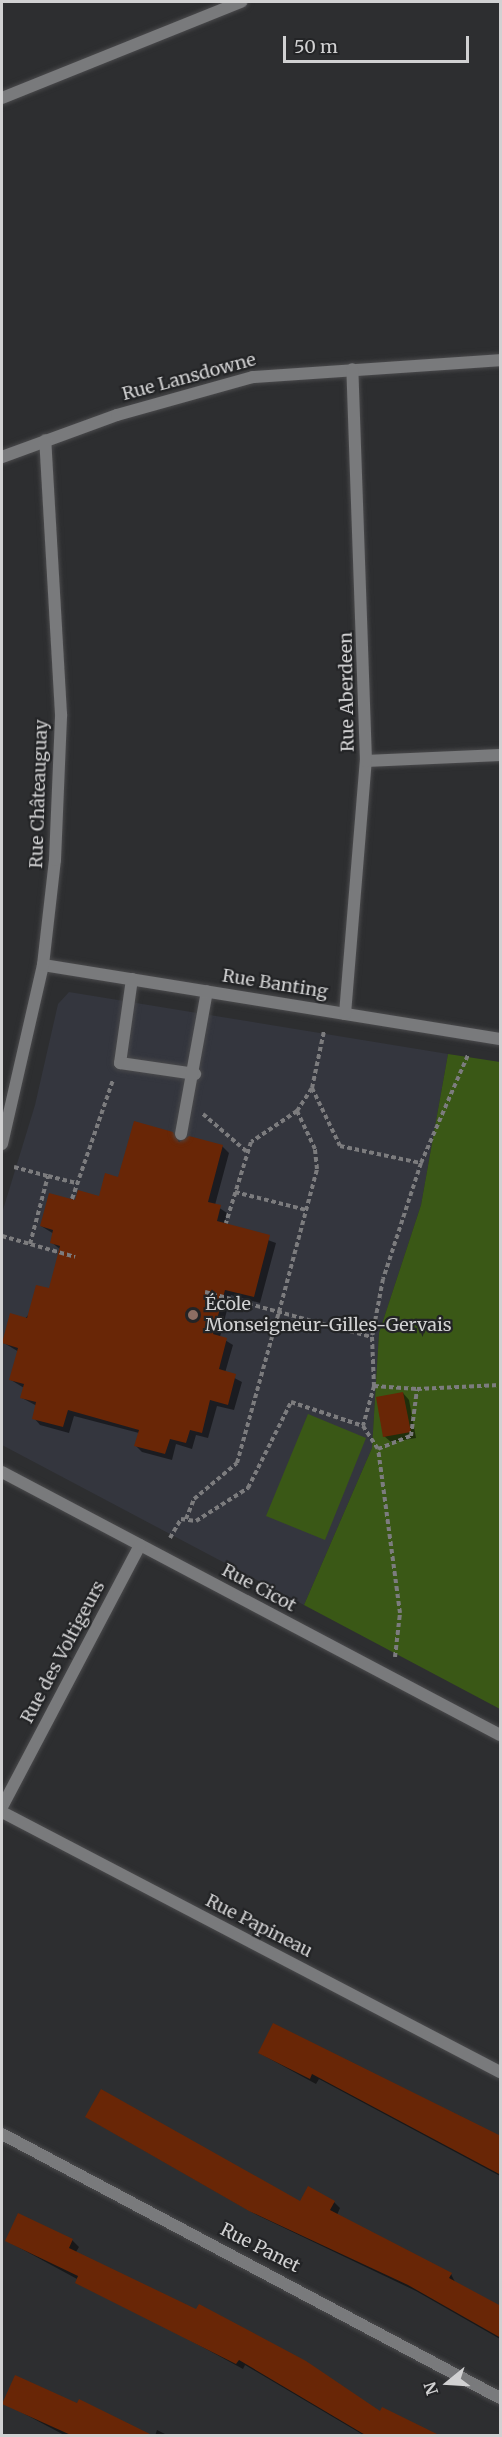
<!DOCTYPE html>
<html>
<head>
<meta charset="utf-8">
<style>
  body { margin:0 }
  #map { position:relative; width:502px; height:2437px; overflow:hidden; background:#2d2e30; font-family:Merriweather,serif }
  div>[style] { position:absolute }
  .built>* { inset:0; background:#34363e }
  .green>* { inset:0; background:#3a5816 }
  .shadow>* { inset:0; background:#0007 }
  .building>* { inset:0; background:#692606 }
  .path>* { height:4px; margin-top:-2px; transform-origin:0; background:repeating-linear-gradient(90deg,#7c7c7e 0 4.5px,transparent 0 7.5px) }
  .roads { filter:drop-shadow(0 0 2px #4a4a4c) drop-shadow(0 0 2px #4a4a4c) }
  .lane>* { height:12px; margin:-6px; padding:0 6px; transform-origin:6px; border-radius:6px; background:#797a7c }
  .street>* { height:12px; margin:-6px; padding:0 6px; transform-origin:6px; border-radius:6px; background:#797a7c }
  .dots>* { width:16px; height:16px; translate:-50% -50%; box-sizing:border-box; border:3px solid #232426; border-radius:50% }
  span { translate:-50% -50%; white-space:nowrap; text-align:center; line-height:1.15; -webkit-text-stroke:4.5px #232426; paint-order:stroke }
  .street-label { font-size:18px; color:#d1d1d2 }
  .poi-label { font-size:18px; color:#d1d1d2 }
  .left { translate:0 -50%; text-align:left }
  .frame { position:absolute; inset:0; border:3px solid #d1d1d2; pointer-events:none }
  .north { position:absolute; left:418px; top:2353px; width:60px; height:60px; -webkit-text-stroke:4px #232426; paint-order:stroke; rotate:252deg; font-size:16px; font-weight:700; line-height:24px; text-align:center; color:#d1d1d2 }
  .north::after { content:''; display:block; margin:auto; width:21px; height:27px; background:#d1d1d2; clip-path:polygon(50% 0,100% 100%,50% 72%,0 100%) }
  .scale { position:absolute; left:283px; top:36px; width:186px; height:27px; box-sizing:border-box; border:3px solid #d1d1d2; border-top:0; padding-left:8px; font-size:18px; line-height:21px; white-space:nowrap; color:#d1d1d2; -webkit-text-stroke:4px #232426; paint-order:stroke }
</style>
</head>
<body>
<div id="map">
  <div class="built">
    <div style="clip-path:polygon(69px 992px,448px 1054px,421px 1205px,379px 1333px,372px 1448px,304px 1605px,2px 1445px,2px 1213px,35px 1105px,58px 1004px)"></div>
  </div>
  <div class="green">
    <div style="clip-path:polygon(448px 1054px,500px 1062px,500px 1709px,304px 1605px,372px 1448px,379px 1333px,421px 1205px)"></div>
    <div style="clip-path:polygon(308px 1414px,366px 1438px,325px 1540px,266px 1516px)"></div>
  </div>
  <div class="shadow">
    <div style="clip-path:polygon(172px 1133px,181px 1143px,222px 1146px,229px 1153px,215px 1205px,227px 1213px,224px 1224px,276px 1243px,260px 1303px,231px 1295px,220px 1337px,233px 1345px,225px 1373px,242px 1382px,234px 1410px,217px 1406px,208px 1438px,196px 1435px,192px 1449px,176px 1444px,172px 1460px,142px 1452px,136px 1446px,139px 1433px,74px 1416px,69px 1433px,40px 1425px,34px 1418px,37px 1406px,22px 1398px,24px 1388px,11px 1380px,19px 1352px,4px 1343px,50px 1290px,61px 1250px,51px 1242px,54px 1234px,41px 1226px,76px 1201px,100px 1197px)"></div>
    <div style="clip-path:polygon(403px 1393px,409px 1400px,416px 1438px,391px 1442px,384px 1436px)"></div>
    <div style="clip-path:polygon(259px 2053px,500px 2138px,500px 2176px,319px 2079px,316px 2084px)"></div>
    <div style="clip-path:polygon(86px 2117px,300px 2203px,334px 2202px,340px 2208px,337px 2215px,451px 2274px,456px 2284px,500px 2308px,500px 2339px,416px 2291px,257px 2215px)"></div>
    <div style="clip-path:polygon(72px 2240px,79px 2247px,76px 2252px,381px 2413px,433px 2436px,365px 2436px,245px 2365px,243px 2369px,7px 2241px)"></div>
    <div style="clip-path:polygon(4px 2403px,151px 2436px,66px 2436px)"></div>
    <div style="clip-path:polygon(157px 2430px,169px 2436px,155px 2436px)"></div>
  </div>
  <div class="building">
    <div style="clip-path:polygon(134px 1121px,173px 1132px,179px 1142px,189px 1136px,223px 1145px,208px 1202px,221px 1205px,217px 1221px,270px 1235px,254px 1297px,225px 1290px,213px 1334px,227px 1338px,219px 1369px,236px 1374px,228px 1405px,210px 1400px,202px 1433px,190px 1430px,186px 1443px,170px 1439px,165px 1454px,134px 1446px,139px 1430px,68px 1410px,63px 1427px,32px 1419px,36px 1402px,20px 1398px,24px 1384px,9px 1380px,18px 1348px,2px 1343px,10px 1313px,27px 1318px,36px 1285px,49px 1288px,60px 1246px,50px 1243px,53px 1230px,40px 1226px,49px 1193px,75px 1200px,78px 1190px,99px 1196px,105px 1173px,118px 1177px)"></div>
    <div style="clip-path:polygon(403px 1392px,411px 1432px,383px 1437px,376px 1397px)"></div>
    <div style="clip-path:polygon(273px 2023px,501px 2136px,501px 2175px,312px 2074px,310px 2079px,258px 2053px)"></div>
    <div style="clip-path:polygon(101px 2089px,300px 2201px,308px 2186px,335px 2201px,330px 2210px,452px 2273px,449px 2278px,501px 2306px,501px 2338px,408px 2285px,249px 2211px,85px 2117px)"></div>
    <div style="clip-path:polygon(18px 2213px,73px 2239px,69px 2248px,196px 2309px,199px 2304px,306px 2361px,380px 2411px,382px 2407px,441px 2436px,367px 2436px,239px 2360px,236px 2364px,75px 2283px,78px 2276px,5px 2241px)"></div>
    <div style="clip-path:polygon(15px 2375px,77px 2403px,79px 2399px,154px 2436px,73px 2436px,2px 2404px)"></div>
  </div>
  <div class="path">
    <div style="left:312px;top:1088px;width:64px;rotate:64.2deg"></div>
    <div style="left:340px;top:1146px;width:83px;rotate:11.9deg"></div>
    <div style="left:421px;top:1163px;width:122px;rotate:108.1deg"></div>
    <div style="left:383px;top:1279px;width:59px;rotate:100.7deg"></div>
    <div style="left:372px;top:1337px;width:49px;rotate:87.7deg"></div>
    <div style="left:374px;top:1386px;width:41px;rotate:105.4deg"></div>
    <div style="left:297px;top:1111px;width:27px;rotate:-57deg"></div>
    <div style="left:312px;top:1088px;width:58px;rotate:-78.1deg"></div>
    <div style="left:203px;top:1114px;width:57px;rotate:40.7deg"></div>
    <div style="left:421px;top:1163px;width:118px;rotate:-66.5deg"></div>
    <div style="left:14px;top:1167px;width:35px;rotate:15deg"></div>
    <div style="left:235px;top:1192px;width:73px;rotate:14.2deg"></div>
    <div style="left:72px;top:1199px;width:126px;rotate:-71deg"></div>
    <div style="left:2px;top:1236px;width:76px;rotate:16deg"></div>
    <div style="left:30px;top:1244px;width:70px;rotate:-75.2deg"></div>
    <div style="left:48px;top:1176px;width:30px;rotate:14deg"></div>
    <div style="left:205px;top:1292px;width:173px;rotate:15.1deg"></div>
    <div style="left:374px;top:1386px;width:43px;rotate:4deg"></div>
    <div style="left:186px;top:1519px;width:22px;rotate:-68deg"></div>
    <div style="left:194px;top:1499px;width:56px;rotate:-39.9deg"></div>
    <div style="left:237px;top:1463px;width:157px;rotate:-74.5deg"></div>
    <div style="left:279px;top:1312px;width:148px;rotate:-75.1deg"></div>
    <div style="left:317px;top:1169px;width:20px;rotate:-96deg"></div>
    <div style="left:315px;top:1149px;width:42px;rotate:-115.3deg"></div>
    <div style="left:297px;top:1111px;width:55px;rotate:146deg"></div>
    <div style="left:251px;top:1142px;width:85px;rotate:107.2deg"></div>
    <div style="left:170px;top:1538px;width:22px;rotate:-60deg"></div>
    <div style="left:181px;top:1519px;width:15px;rotate:8deg"></div>
    <div style="left:196px;top:1521px;width:62px;rotate:-32.4deg"></div>
    <div style="left:248px;top:1488px;width:96px;rotate:-63.4deg"></div>
    <div style="left:291px;top:1402px;width:76px;rotate:18.4deg"></div>
    <div style="left:363px;top:1426px;width:27px;rotate:57deg"></div>
    <div style="left:395px;top:1657px;width:44px;rotate:-83.5deg"></div>
    <div style="left:400px;top:1613px;width:165px;rotate:-97.6deg"></div>
    <div style="left:378px;top:1449px;width:35px;rotate:-22deg"></div>
    <div style="left:411px;top:1436px;width:47px;rotate:-82.7deg"></div>
    <div style="left:417px;top:1389px;width:83px;rotate:-2.8deg"></div>
  </div>
  <div class="roads">
    <div class="lane">
      <div style="left:132px;top:979px;width:85px;rotate:98.1deg"></div>
      <div style="left:120px;top:1063px;width:76px;rotate:8.3deg"></div>
      <div style="left:181px;top:1134px;width:145px;rotate:-79.7deg"></div>
    </div>
    <div class="street">
      <div style="left:2px;top:98px;width:258px;rotate:-21.9deg"></div>
      <div style="left:2px;top:457px;width:122px;rotate:-20.1deg"></div>
      <div style="left:117px;top:415px;width:141px;rotate:-15.6deg"></div>
      <div style="left:253px;top:377px;width:248px;rotate:-3.9deg"></div>
      <div style="left:366px;top:761px;width:134px;rotate:-2.6deg"></div>
      <div style="left:43px;top:965px;width:463px;rotate:9.2deg"></div>
      <div style="left:345px;top:1014px;width:254px;rotate:-85.3deg"></div>
      <div style="left:366px;top:761px;width:392px;rotate:-92deg"></div>
      <div style="left:2px;top:1144px;width:184px;rotate:-77.1deg"></div>
      <div style="left:43px;top:965px;width:106px;rotate:-83.5deg"></div>
      <div style="left:55px;top:860px;width:146px;rotate:-87.6deg"></div>
      <div style="left:61px;top:714px;width:274px;rotate:-93.3deg"></div>
      <div style="left:2px;top:1472px;width:563px;rotate:27.84deg"></div>
      <div style="left:2px;top:1807px;width:296px;rotate:-62.2deg"></div>
      <div style="left:2px;top:1812px;width:562px;rotate:27.57deg"></div>
      <div style="left:2px;top:2134px;width:564px;rotate:27.93deg"></div>
    </div>
  </div>
  <div class="dots">
    <div style="left:193px;top:1315px;background:#8d6e63"></div>
  </div>
  <div class="street-label">
    <span style="left:189px;top:377px;rotate:-15deg">Rue Lansdowne</span>
    <span style="left:347px;top:692px;rotate:-91deg">Rue Aberdeen</span>
    <span style="left:39px;top:794px;rotate:-88deg">Rue Châteauguay</span>
    <span style="left:275px;top:984px;rotate:9deg">Rue Banting</span>
    <span style="left:259px;top:1588px;rotate:28deg">Rue Cicot</span>
    <span style="left:63px;top:1652px;rotate:-62deg">Rue des Voltigeurs</span>
    <span style="left:259px;top:1926px;rotate:27deg">Rue Papineau</span>
    <span style="left:260px;top:2248px;rotate:27deg">Rue Panet</span>
  </div>
  <div class="poi-label">
    <span class="left" style="left:205px;top:1315px">École<br>Monseigneur-Gilles-Gervais</span>
  </div>
  <div class="frame"></div>
  <div class="north">N</div>
  <div class="scale">50 m</div>
</div>
</body>
</html>
